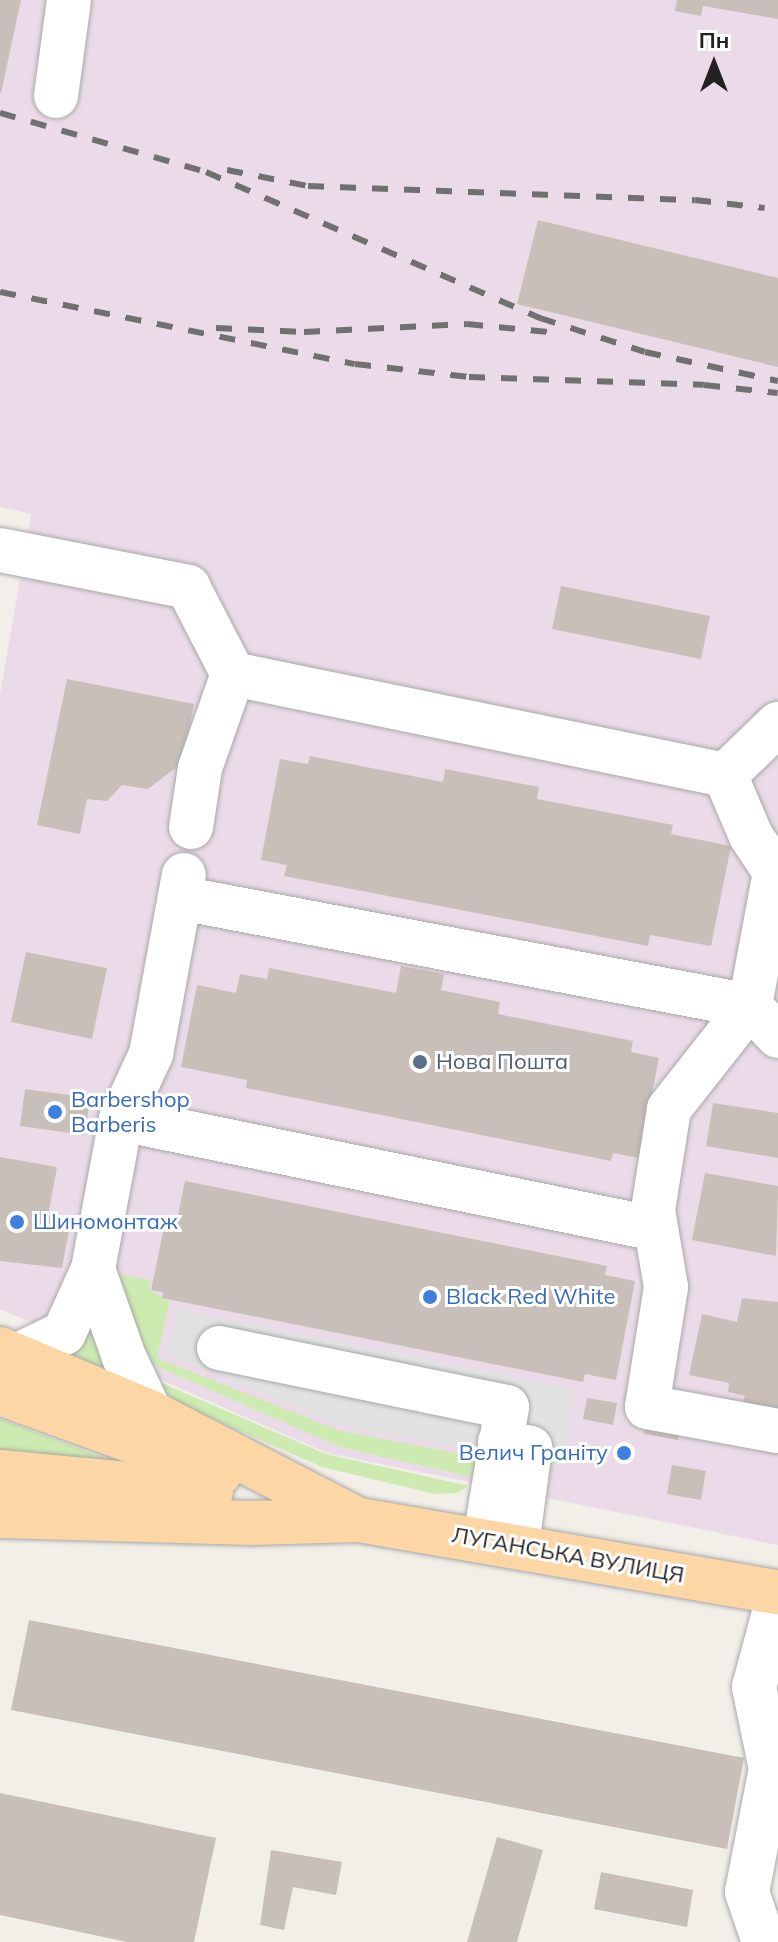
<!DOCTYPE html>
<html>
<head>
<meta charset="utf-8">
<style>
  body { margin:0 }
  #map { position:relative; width:778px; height:1942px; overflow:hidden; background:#f2efe9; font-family:Mulish,sans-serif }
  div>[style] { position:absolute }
  .industrial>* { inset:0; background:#ebdbe8 }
  .grass>* { inset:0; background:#cdebb0 }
  .parking>* { inset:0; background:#e2e2e2 }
  .building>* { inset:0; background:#c7bfb8 }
  .roads { filter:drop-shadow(0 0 2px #a9a9a9) drop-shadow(0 0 2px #a9a9a9) }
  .minor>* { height:44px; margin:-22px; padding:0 22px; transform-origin:22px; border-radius:22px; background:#fff }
  .major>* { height:44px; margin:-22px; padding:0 22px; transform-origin:22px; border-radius:22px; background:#fcd6a4 }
  .rail>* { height:6px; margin-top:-3px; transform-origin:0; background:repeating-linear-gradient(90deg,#707070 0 16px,transparent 0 32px) }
  .dots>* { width:22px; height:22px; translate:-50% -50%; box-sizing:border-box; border:4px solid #fff; border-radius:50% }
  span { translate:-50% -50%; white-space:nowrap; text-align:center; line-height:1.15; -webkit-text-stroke:6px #fff; paint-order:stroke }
  .service-label { font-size:22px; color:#4e5e75 }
  .left { translate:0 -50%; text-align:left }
  .shop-label { font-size:22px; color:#366cbe }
  .right { translate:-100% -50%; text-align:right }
  .street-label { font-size:22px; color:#222 }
  .north { position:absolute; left:674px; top:24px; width:80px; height:80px; -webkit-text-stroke:6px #fff; paint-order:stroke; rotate:0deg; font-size:22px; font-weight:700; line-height:32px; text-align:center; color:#222 }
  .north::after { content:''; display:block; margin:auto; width:28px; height:36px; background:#222; clip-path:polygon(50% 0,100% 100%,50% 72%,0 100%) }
</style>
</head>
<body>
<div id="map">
  <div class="industrial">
    <div style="clip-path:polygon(0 0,778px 0,778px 1545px,327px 1453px,0 1309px,0 695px,31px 514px,0 507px)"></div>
  </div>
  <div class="grass">
    <div style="clip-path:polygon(111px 1273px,151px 1280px,150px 1291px,170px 1301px,157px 1358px,338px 1430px,487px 1459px,476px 1478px,340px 1447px,140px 1359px)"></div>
    <div style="clip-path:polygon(95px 1321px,121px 1378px,62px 1353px)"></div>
    <div style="clip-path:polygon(150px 1378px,326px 1454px,469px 1486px,457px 1493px,435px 1494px,322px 1467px,179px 1404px)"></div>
    <div style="clip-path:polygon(0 1419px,107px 1459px,0 1455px)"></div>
  </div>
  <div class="parking">
    <div style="clip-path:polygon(178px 1309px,574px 1389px,561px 1468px,338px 1424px,166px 1354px)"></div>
  </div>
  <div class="building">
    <div style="clip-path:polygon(0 0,21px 0,1px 93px,0 93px)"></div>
    <div style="clip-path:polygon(677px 0,778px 0,778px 19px,703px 6px,701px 16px,675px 11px)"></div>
    <div style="clip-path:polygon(538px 220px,778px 278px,778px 367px,517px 304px)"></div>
    <div style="clip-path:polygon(561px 586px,710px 616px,701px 659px,552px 629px)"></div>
    <div style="clip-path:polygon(67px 679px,194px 704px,182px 763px,148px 789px,122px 785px,107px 801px,87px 799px,80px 834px,37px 825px)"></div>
    <div style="clip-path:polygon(310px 756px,443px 782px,445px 769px,539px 787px,537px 799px,673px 825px,671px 834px,731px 846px,711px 946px,650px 935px,648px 946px,284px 876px,287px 865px,261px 860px,280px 759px,308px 764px)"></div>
    <div style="clip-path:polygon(26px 952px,107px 968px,92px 1039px,11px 1022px)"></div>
    <div style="clip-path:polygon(401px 966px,444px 974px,441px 990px,500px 1002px,498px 1014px,633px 1041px,631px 1052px,659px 1058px,639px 1158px,613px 1153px,611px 1161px,246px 1088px,247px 1080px,181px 1067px,197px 985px,236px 993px,240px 974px,267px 979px,269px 968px,396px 993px)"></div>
    <div style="clip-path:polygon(25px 1089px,90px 1098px,85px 1135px,20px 1126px)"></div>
    <div style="clip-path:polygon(713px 1103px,778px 1113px,778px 1158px,706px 1146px)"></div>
    <div style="clip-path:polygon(0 1157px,57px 1167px,48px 1216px,71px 1220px,62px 1268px,0 1261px)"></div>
    <div style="clip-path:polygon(705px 1173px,778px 1186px,776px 1256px,692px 1240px)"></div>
    <div style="clip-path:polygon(185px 1181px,607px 1266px,605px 1275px,635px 1281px,616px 1380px,585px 1374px,583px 1382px,162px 1298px,163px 1292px,151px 1290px,166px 1218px,177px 1220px)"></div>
    <div style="clip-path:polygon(742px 1298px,778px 1302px,778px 1409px,743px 1402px,745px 1396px,728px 1392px,729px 1383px,689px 1375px,702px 1314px,737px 1322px)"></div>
    <div style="clip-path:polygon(587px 1398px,617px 1403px,613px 1425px,583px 1419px)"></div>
    <div style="clip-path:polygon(648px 1412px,682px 1419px,678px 1440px,644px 1434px)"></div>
    <div style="clip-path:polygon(672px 1465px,706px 1471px,701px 1500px,667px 1494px)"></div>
    <div style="clip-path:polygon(29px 1620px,744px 1758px,727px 1849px,11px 1710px)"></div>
    <div style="clip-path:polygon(0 1793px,216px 1838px,194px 1942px,127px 1942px,0 1915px)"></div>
    <div style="clip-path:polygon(497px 1837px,543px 1850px,517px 1942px,467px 1942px)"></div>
    <div style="clip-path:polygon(271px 1850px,342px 1862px,336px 1895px,293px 1887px,284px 1930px,260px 1925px)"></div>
    <div style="clip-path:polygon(601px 1872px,693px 1890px,687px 1927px,594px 1909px)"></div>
  </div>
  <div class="roads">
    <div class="minor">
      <div style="left:56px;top:96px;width:97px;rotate:-82.3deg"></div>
      <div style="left:0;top:550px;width:192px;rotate:11.1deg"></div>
      <div style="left:188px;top:587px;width:98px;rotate:62.7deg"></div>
      <div style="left:233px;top:674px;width:502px;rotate:11.6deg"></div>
      <div style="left:725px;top:775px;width:74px;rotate:-43.9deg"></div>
      <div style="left:725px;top:775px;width:66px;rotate:66.9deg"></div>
      <div style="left:751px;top:836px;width:43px;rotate:56.3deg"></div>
      <div style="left:775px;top:872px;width:136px;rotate:100.6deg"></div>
      <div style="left:750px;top:1006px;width:131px;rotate:128.2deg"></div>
      <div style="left:669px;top:1109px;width:102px;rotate:99deg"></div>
      <div style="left:653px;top:1210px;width:78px;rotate:80.4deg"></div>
      <div style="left:666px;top:1287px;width:121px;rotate:99deg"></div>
      <div style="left:647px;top:1407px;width:133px;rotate:10.4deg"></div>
      <div style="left:191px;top:827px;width:60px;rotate:-81.3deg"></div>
      <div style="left:200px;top:768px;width:100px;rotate:-70.7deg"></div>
      <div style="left:180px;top:898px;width:580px;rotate:10.73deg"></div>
      <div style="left:750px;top:1006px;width:41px;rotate:47deg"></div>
      <div style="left:121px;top:1119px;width:546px;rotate:11.62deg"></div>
      <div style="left:93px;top:1269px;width:93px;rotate:70.6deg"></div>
      <div style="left:124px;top:1357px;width:61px;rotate:64.7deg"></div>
      <div style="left:219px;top:1348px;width:294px;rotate:11.6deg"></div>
      <div style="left:507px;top:1407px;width:134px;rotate:99.5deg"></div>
      <div style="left:18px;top:1355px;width:51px;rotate:-25.6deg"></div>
      <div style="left:64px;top:1333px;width:70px;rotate:-65.6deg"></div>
      <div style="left:93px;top:1269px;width:153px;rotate:-79.4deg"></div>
      <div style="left:121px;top:1119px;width:72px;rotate:-65.2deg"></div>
      <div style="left:151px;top:1054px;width:182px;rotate:-79.6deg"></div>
      <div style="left:500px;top:1442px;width:31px;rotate:11deg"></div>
      <div style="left:530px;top:1448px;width:98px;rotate:97.6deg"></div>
      <div style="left:764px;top:1942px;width:53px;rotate:-108.8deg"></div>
      <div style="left:747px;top:1892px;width:125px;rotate:-79deg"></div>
      <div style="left:771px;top:1769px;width:84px;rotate:-101.7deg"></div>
      <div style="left:754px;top:1687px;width:92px;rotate:-74.9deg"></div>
    </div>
    <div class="major">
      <div style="left:0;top:1349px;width:163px;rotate:22.8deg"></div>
      <div style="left:150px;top:1412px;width:232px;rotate:27.4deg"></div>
      <div style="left:0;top:1393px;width:234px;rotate:20deg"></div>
      <div style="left:0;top:1472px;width:212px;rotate:5.4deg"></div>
      <div style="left:0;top:1516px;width:252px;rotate:1.6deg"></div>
      <div style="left:252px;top:1523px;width:107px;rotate:-1.6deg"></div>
      <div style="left:359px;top:1520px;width:425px;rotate:9.8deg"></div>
    </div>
  </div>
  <div class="rail">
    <div style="left:0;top:113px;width:214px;rotate:16deg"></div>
    <div style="left:206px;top:172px;width:365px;rotate:23.6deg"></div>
    <div style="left:540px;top:318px;width:110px;rotate:17.9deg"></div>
    <div style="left:645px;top:352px;width:136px;rotate:12.3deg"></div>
    <div style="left:227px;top:170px;width:83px;rotate:11.2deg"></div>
    <div style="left:308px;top:186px;width:387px;rotate:2.1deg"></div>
    <div style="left:695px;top:200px;width:70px;rotate:6.5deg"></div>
    <div style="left:0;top:292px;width:362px;rotate:11.5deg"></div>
    <div style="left:355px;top:364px;width:115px;rotate:6.5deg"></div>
    <div style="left:469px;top:377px;width:235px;rotate:1.9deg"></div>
    <div style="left:704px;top:385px;width:74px;rotate:6.2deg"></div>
    <div style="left:216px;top:328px;width:88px;rotate:2.6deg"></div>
    <div style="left:304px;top:332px;width:163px;rotate:-2.8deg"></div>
    <div style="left:467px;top:324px;width:92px;rotate:5.6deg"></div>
  </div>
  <div class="dots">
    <div style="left:420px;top:1062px;background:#5c6f8a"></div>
    <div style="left:55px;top:1112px;background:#3f7fe0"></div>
    <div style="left:17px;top:1222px;background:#3f7fe0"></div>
    <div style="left:430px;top:1297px;background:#3f7fe0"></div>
    <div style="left:624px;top:1453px;background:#3f7fe0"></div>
  </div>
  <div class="service-label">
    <span class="left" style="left:436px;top:1062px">Нова Пошта</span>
  </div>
  <div class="shop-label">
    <span class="left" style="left:71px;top:1112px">Barbershop<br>Barberis</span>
    <span class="left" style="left:33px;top:1222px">Шиномонтаж</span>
    <span class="left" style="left:446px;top:1297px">Black Red White</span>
    <span class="right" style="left:608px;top:1453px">Велич Граніту</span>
  </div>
  <div class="street-label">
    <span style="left:568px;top:1555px;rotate:10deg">ЛУГАНСЬКА ВУЛИЦЯ</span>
  </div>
  <div class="north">Пн</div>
</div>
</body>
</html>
